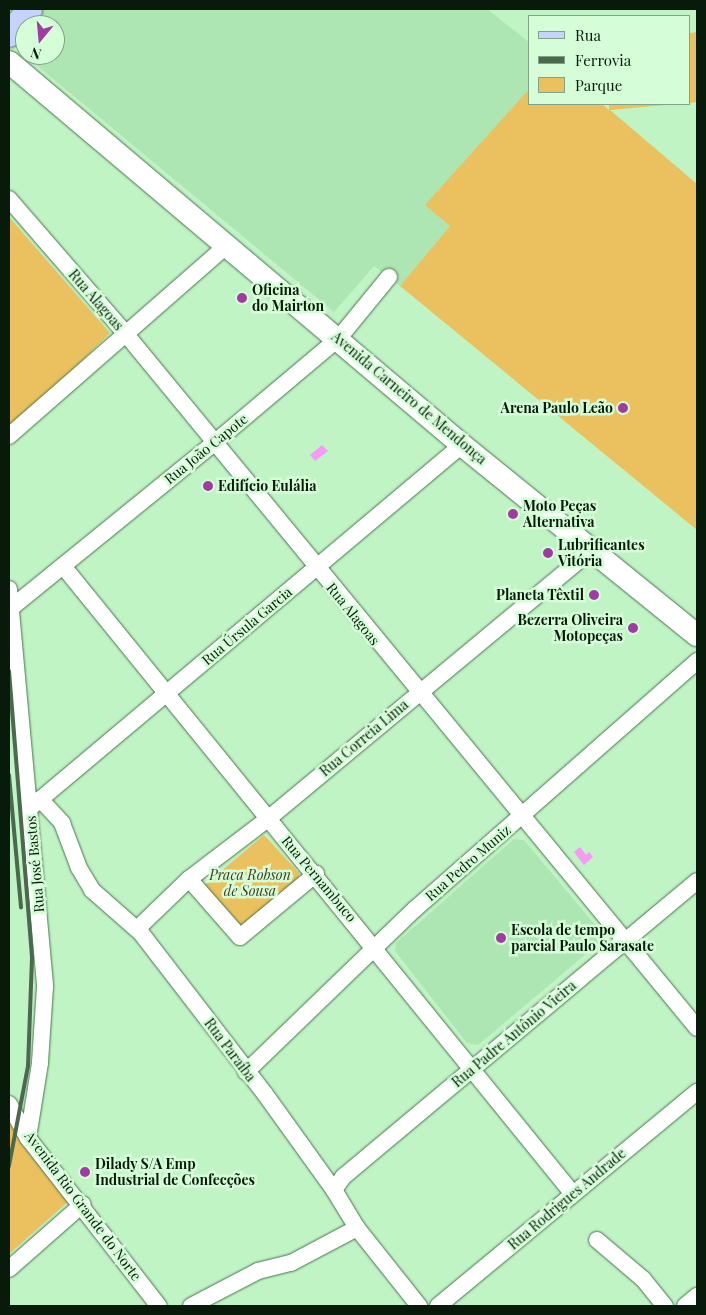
<!DOCTYPE html>
<html>
<head>
<meta charset="utf-8">
<style>
  body { margin:0 }
  #map { position:relative; width:706px; height:1315px; overflow:hidden; background:#c0f4c4; font-family:"Playfair Display",serif }
  div>[style] { position:absolute }
  .built>* { inset:0; background:#ade6b2 }
  .green>* { inset:0; background:#eac15e }
  .water>* { inset:0; background:#f79af6 }
  .roads { filter:drop-shadow(0 0 1px #46754c) drop-shadow(0 0 1px #46754c) }
  .minor>* { height:16px; margin:-8px; padding:0 8px; transform-origin:8px; border-radius:8px; background:#fff }
  .secondary>* { height:22px; margin:-11px; padding:0 11px; transform-origin:11px; border-radius:11px; background:#fff }
  .primary>* { height:25px; margin:-12.5px; padding:0 12.5px; transform-origin:12.5px; border-radius:12.5px; background:#c4d4fe }
  .rail>* { height:4px; margin:-2px; padding:0 2px; transform-origin:2px; border-radius:2px; background:#4a694d }
  .dots>* { width:14px; height:14px; translate:-50% -50%; box-sizing:border-box; border:2px solid #d5fed8; border-radius:50% }
  span { translate:-50% -50%; white-space:nowrap; text-align:center; line-height:1.15; -webkit-text-stroke:5px #d5fed8; paint-order:stroke }
  .poi-label { font-size:14px; color:#081b0a; font-weight:700 }
  .left { translate:0 -50%; text-align:left }
  .right { translate:-100% -50%; text-align:right }
  .street-label { font-size:14px; color:#081b0a }
  .park-label { font-size:14px; color:#453b25; font-style:italic }
  .frame { position:absolute; inset:0; border:10px solid #081b0a; pointer-events:none }
  .legend { position:absolute; left:528px; top:15px; width:162px; height:90px; box-sizing:border-box; background:#d5fed8; border:1px solid #83a386; margin:0; padding:6px 9px; list-style:none; font-size:15px; color:#081b0a }
  .legend li { display:flex; align-items:center; gap:10px; height:25px }
  .legend b { width:25px; border:1px solid #83a386 }
  .north { position:absolute; left:15px; top:15px; width:50px; height:50px; box-sizing:border-box; background:#d5fed8; border:1px solid #83a386; border-radius:50%; rotate:197deg; font-size:14px; font-weight:700; line-height:20px; text-align:center; color:#081b0a }
  .north::after { content:''; display:block; margin:auto; width:18px; height:22px; background:#a03ca1; clip-path:polygon(50% 0,100% 100%,50% 72%,0 100%) }
</style>
</head>
<body>
<div id="map">
  <div class="built">
    <div style="clip-path:polygon(43px 9px,487px 9px,530px 43px,530px 88px,426px 205px,450px 226px,400px 286px,374px 266px,334px 312px,11px 44px,25px 29px,25px 55px,55px 55px,55px 25px,28px 25px)"></div>
    <div style="clip-path:polygon(514px 839px,524px 840px,601px 932px,599px 943px,478px 1045px,467px 1043px,395px 951px,396px 943px)"></div>
  </div>
  <div class="green">
    <div style="clip-path:polygon(697px 32px,697px 102px,690px 103px,690px 33px)"></div>
    <div style="clip-path:polygon(530px 88px,530px 104px,602px 104px,609px 110px,609px 104px,677px 104px,610px 110px,697px 184px,697px 530px,400px 286px,450px 226px,425px 205px)"></div>
    <div style="clip-path:polygon(9px 217px,110px 333px,9px 433px)"></div>
    <div style="clip-path:polygon(264px 835px,299px 873px,299px 879px,241px 930px,201px 888px)"></div>
    <div style="clip-path:polygon(9px 1120px,70px 1200px,9px 1254px)"></div>
  </div>
  <div class="water">
    <div style="clip-path:polygon(322px 445px,328px 451px,315px 461px,310px 455px)"></div>
    <div style="clip-path:polygon(580px 847px,586px 855px,589px 852px,593px 857px,584px 865px,574px 852px)"></div>
  </div>
  <div class="roads">
    <div class="minor">
      <div style="left:9px;top:199px;width:177px;rotate:49.1deg"></div>
      <div style="left:125px;top:333px;width:900px;rotate:50.54deg"></div>
      <div style="left:9px;top:436px;width:290px;rotate:-41.2deg"></div>
      <div style="left:63px;top:566px;width:809px;rotate:50.92deg"></div>
      <div style="left:9px;top:589px;width:400px;rotate:84.8deg"></div>
      <div style="left:45px;top:987px;width:76px;rotate:93.8deg"></div>
      <div style="left:40px;top:1063px;width:76px;rotate:99.1deg"></div>
      <div style="left:11px;top:608px;width:260px;rotate:-39.1deg"></div>
      <div style="left:213px;top:444px;width:165px;rotate:-40.1deg"></div>
      <div style="left:339px;top:338px;width:79px;rotate:-50.7deg"></div>
      <div style="left:40px;top:799px;width:33px;rotate:47deg"></div>
      <div style="left:62px;top:823px;width:48px;rotate:69.3deg"></div>
      <div style="left:79px;top:868px;width:26px;rotate:59deg"></div>
      <div style="left:92px;top:890px;width:65px;rotate:41.3deg"></div>
      <div style="left:141px;top:933px;width:203px;rotate:52.4deg"></div>
      <div style="left:265px;top:1094px;width:118px;rotate:54.3deg"></div>
      <div style="left:334px;top:1190px;width:44px;rotate:58.8deg"></div>
      <div style="left:357px;top:1228px;width:100px;rotate:51.5deg"></div>
      <div style="left:30px;top:808px;width:564px;rotate:-40.04deg"></div>
      <div style="left:189px;top:879px;width:77px;rotate:48.7deg"></div>
      <div style="left:240px;top:937px;width:99px;rotate:-39.7deg"></div>
      <div style="left:137px;top:929px;width:72px;rotate:-43.9deg"></div>
      <div style="left:189px;top:879px;width:101px;rotate:-37.3deg"></div>
      <div style="left:269px;top:818px;width:421px;rotate:-39.7deg"></div>
      <div style="left:246px;top:1072px;width:235px;rotate:-44deg"></div>
      <div style="left:415px;top:909px;width:376px;rotate:-41.3deg"></div>
      <div style="left:9px;top:1104px;width:39px;rotate:61deg"></div>
      <div style="left:28px;top:1138px;width:213px;rotate:52.1deg"></div>
      <div style="left:334px;top:1190px;width:16px;rotate:-55deg"></div>
      <div style="left:343px;top:1177px;width:461px;rotate:-39.9deg"></div>
      <div style="left:597px;top:1240px;width:60px;rotate:40.3deg"></div>
      <div style="left:643px;top:1279px;width:35px;rotate:51deg"></div>
      <div style="left:9px;top:1269px;width:98px;rotate:-41.3deg"></div>
      <div style="left:191px;top:1306px;width:76px;rotate:-27.6deg"></div>
      <div style="left:258px;top:1271px;width:34px;rotate:-14deg"></div>
      <div style="left:291px;top:1263px;width:75px;rotate:-27.9deg"></div>
      <div style="left:438px;top:1306px;width:336px;rotate:-39.6deg"></div>
      <div style="left:685px;top:1306px;width:16px;rotate:-40deg"></div>
    </div>
    <div class="secondary">
      <div style="left:9px;top:62px;width:593px;rotate:40.21deg"></div>
      <div style="left:462px;top:445px;width:302px;rotate:39deg"></div>
    </div>
    <div class="primary">
      <div style="left:9px;top:34px;width:32px;rotate:-51deg"></div>
    </div>
  </div>
  <div class="rail">
    <div style="left:9px;top:671px;width:288px;rotate:85.4deg"></div>
    <div style="left:32px;top:958px;width:108px;rotate:92.1deg"></div>
    <div style="left:28px;top:1066px;width:102px;rotate:100.8deg"></div>
    <div style="left:9px;top:775px;width:133px;rotate:84.8deg"></div>
  </div>
  <div class="dots">
    <div style="left:242px;top:298px;background:#a03ca1"></div>
    <div style="left:623px;top:408px;background:#a03ca1"></div>
    <div style="left:208px;top:486px;background:#a03ca1"></div>
    <div style="left:513px;top:514px;background:#a03ca1"></div>
    <div style="left:548px;top:553px;background:#a03ca1"></div>
    <div style="left:594px;top:595px;background:#a03ca1"></div>
    <div style="left:633px;top:628px;background:#a03ca1"></div>
    <div style="left:501px;top:938px;background:#a03ca1"></div>
    <div style="left:85px;top:1172px;background:#a03ca1"></div>
  </div>
  <div class="poi-label">
    <span class="left" style="left:252px;top:298px">Oficina<br>do Mairton</span>
    <span class="right" style="left:613px;top:408px">Arena Paulo Leão</span>
    <span class="left" style="left:218px;top:486px">Edifício Eulália</span>
    <span class="left" style="left:523px;top:514px">Moto Peças<br>Alternativa</span>
    <span class="left" style="left:558px;top:553px">Lubrificantes<br>Vitória</span>
    <span class="right" style="left:584px;top:595px">Planeta Têxtil</span>
    <span class="right" style="left:623px;top:628px">Bezerra Oliveira<br>Motopeças</span>
    <span class="left" style="left:511px;top:938px">Escola de tempo<br>parcial Paulo Sarasate</span>
    <span class="left" style="left:95px;top:1172px">Dilady S/A Emp<br>Industrial de Confecções</span>
  </div>
  <div class="street-label">
    <span style="left:96px;top:300px;rotate:49deg">Rua Alagoas</span>
    <span style="left:409px;top:398px;rotate:40deg">Avenida Carneiro de Mendonça</span>
    <span style="left:206px;top:449px;rotate:-39deg">Rua João Capote</span>
    <span style="left:353px;top:614px;rotate:51deg">Rua Alagoas</span>
    <span style="left:247px;top:626px;rotate:-40deg">Rua Úrsula Garcia</span>
    <span style="left:364px;top:738px;rotate:-40deg">Rua Correia Lima</span>
    <span style="left:468px;top:863px;rotate:-41deg">Rua Pedro Muniz</span>
    <span style="left:35px;top:864px;rotate:-95deg">Rua José Bastos</span>
    <span style="left:319px;top:879px;rotate:50deg">Rua Pernambuco</span>
    <span style="left:514px;top:1034px;rotate:-40deg">Rua Padre Antônio Vieira</span>
    <span style="left:230px;top:1050px;rotate:53deg">Rua Paraíba</span>
    <span style="left:567px;top:1199px;rotate:-40deg">Rua Rodrigues Andrade</span>
    <span style="left:83px;top:1206px;rotate:53deg">Avenida Rio Grande do Norte</span>
  </div>
  <div class="park-label">
    <span style="left:250px;top:883px">Praça Robson<br>de Sousa</span>
  </div>
  <div class="frame"></div>
  <ul class="legend">
  <li><b style="height:6px;background:#c4d4fe"></b>Rua</li>
  <li><b style="height:6px;background:#4a694d"></b>Ferrovia</li>
  <li><b style="height:14px;background:#eac15e"></b>Parque</li>
  </ul>
  <div class="north">N</div>
</div>
</body>
</html>
